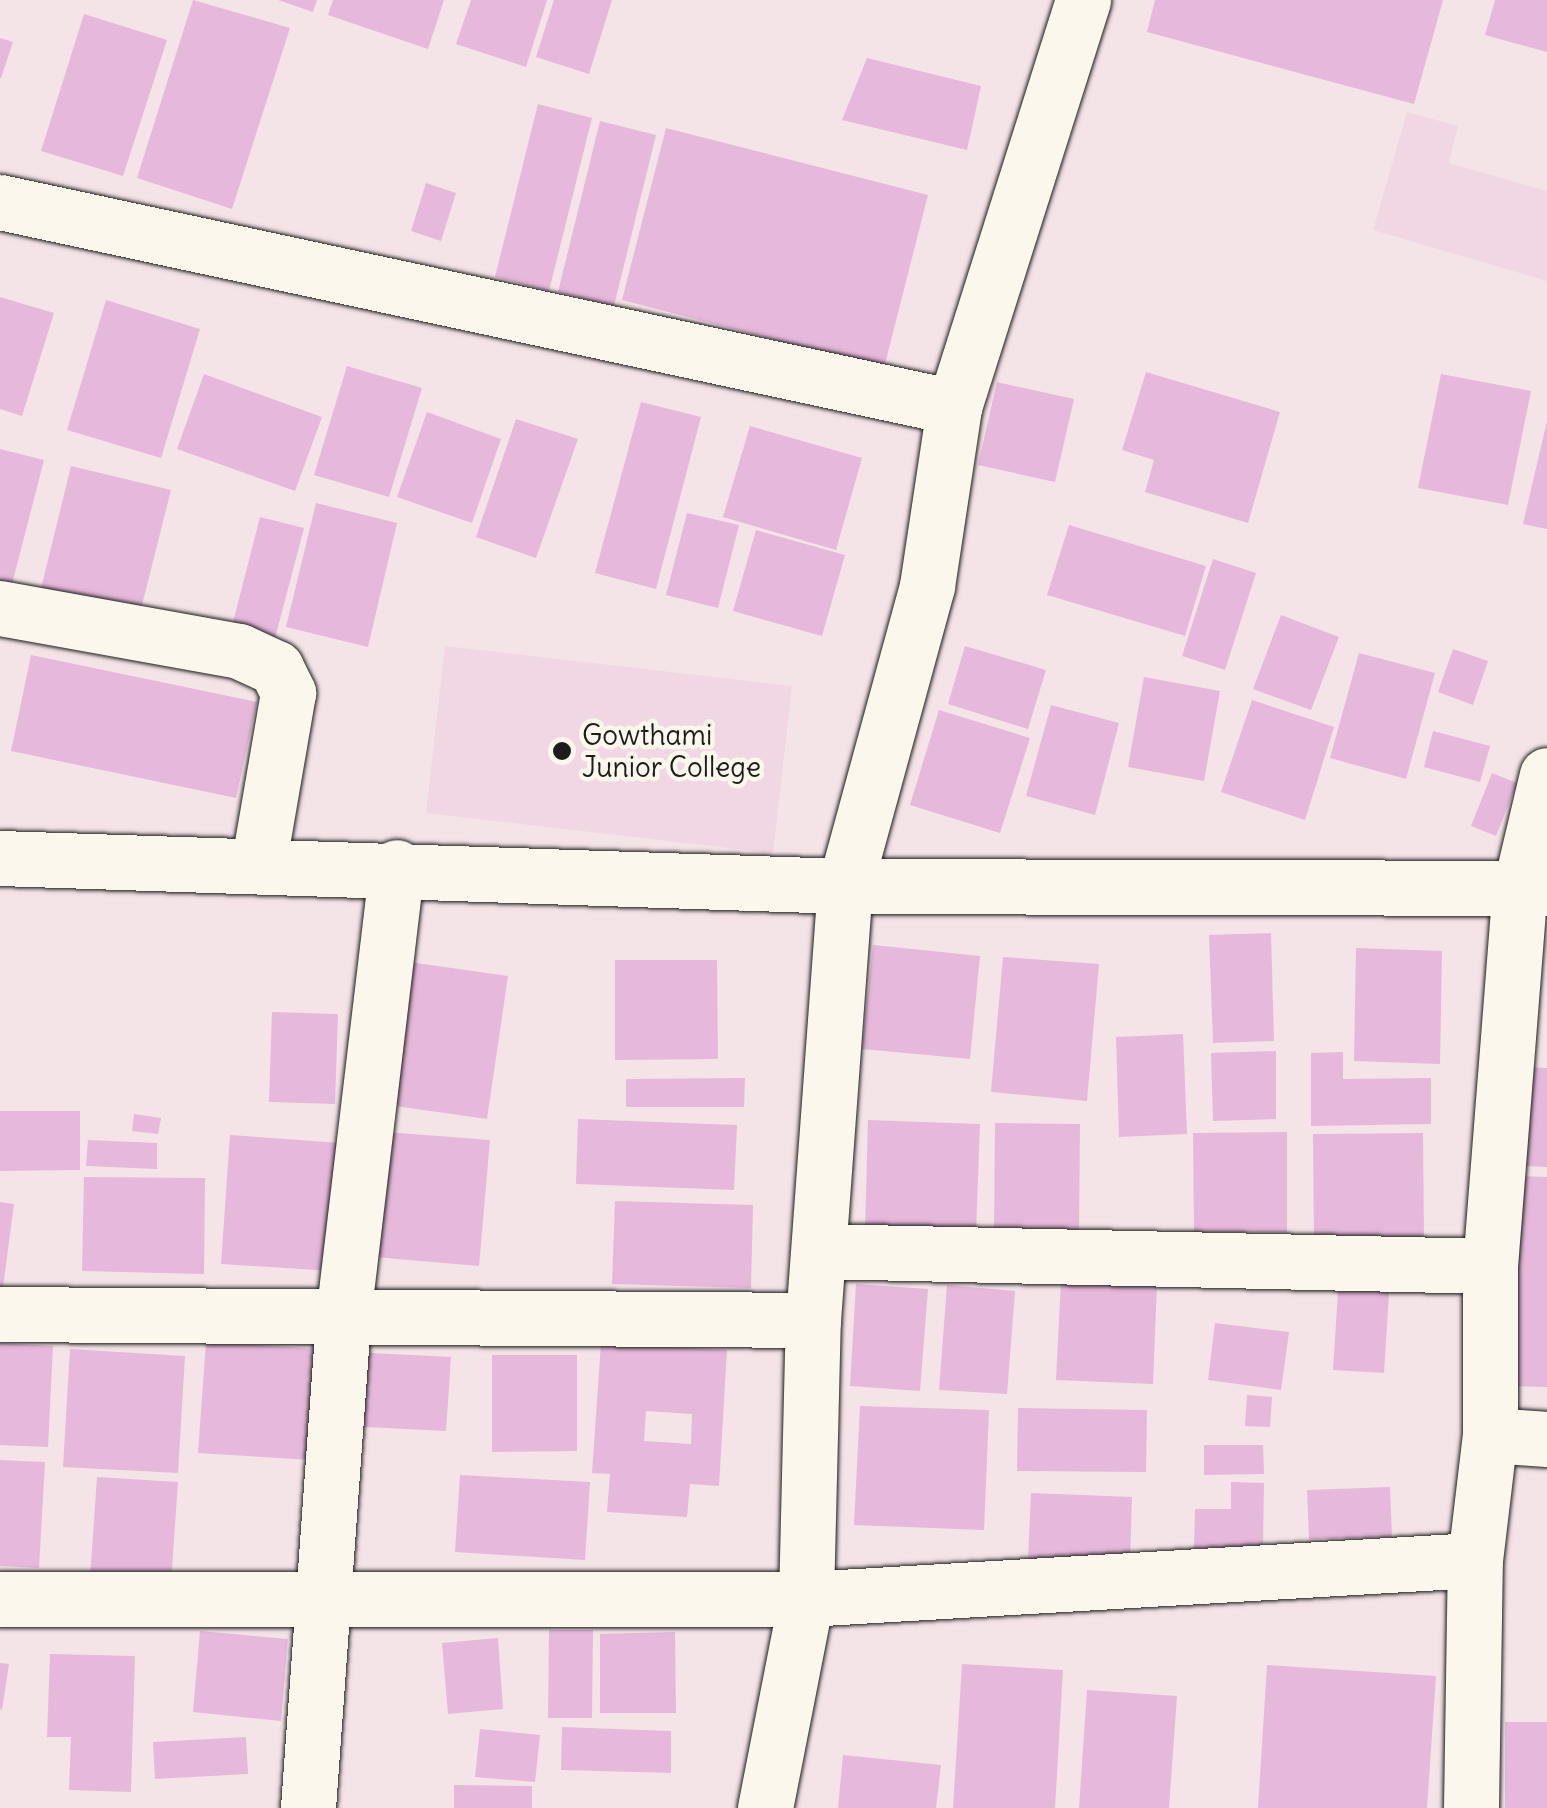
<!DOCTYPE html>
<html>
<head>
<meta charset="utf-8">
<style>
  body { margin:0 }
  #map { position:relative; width:1547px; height:1808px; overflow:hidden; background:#f5e4e7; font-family:Delius,sans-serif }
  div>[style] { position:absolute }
  .built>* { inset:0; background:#f0d7e3 }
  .building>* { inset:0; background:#e6b8db }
  .roads { filter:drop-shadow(0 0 2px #1c1c1c) drop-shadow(0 0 2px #1c1c1c) }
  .minor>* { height:55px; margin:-27.5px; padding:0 27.5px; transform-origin:27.5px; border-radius:27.5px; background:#fbf7ec }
  .dots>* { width:28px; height:28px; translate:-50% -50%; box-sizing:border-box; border:5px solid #fbf7ec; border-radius:50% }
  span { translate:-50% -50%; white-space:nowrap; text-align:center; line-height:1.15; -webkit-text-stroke:9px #fbf7ec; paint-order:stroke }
  .poi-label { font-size:28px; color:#1c1c1c }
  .left { translate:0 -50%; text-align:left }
</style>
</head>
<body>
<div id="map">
  <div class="built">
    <div style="clip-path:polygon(1407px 112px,1458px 126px,1449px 163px,1547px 191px,1547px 281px,1373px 230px)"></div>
    <div style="clip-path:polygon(445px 646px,792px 686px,773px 853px,426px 813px)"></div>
  </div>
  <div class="building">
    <div style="clip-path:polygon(193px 0,290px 28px,232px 209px,137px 178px)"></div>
    <div style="clip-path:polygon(278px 0,317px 0,313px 12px)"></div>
    <div style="clip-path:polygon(333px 0,444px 0,428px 49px,328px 15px)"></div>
    <div style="clip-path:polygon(471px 0,547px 0,526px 67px,456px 44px)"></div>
    <div style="clip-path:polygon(554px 0,612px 0,589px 74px,536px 57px)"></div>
    <div style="clip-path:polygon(1155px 0,1443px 0,1414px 104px,1147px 32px)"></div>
    <div style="clip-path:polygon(1495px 0,1547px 0,1547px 52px,1485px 35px)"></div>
    <div style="clip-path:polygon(84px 14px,167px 40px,123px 176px,41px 151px)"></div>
    <div style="clip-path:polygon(0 38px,13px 42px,1px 78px,0 78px)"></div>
    <div style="clip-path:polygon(867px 58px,981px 86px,967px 150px,842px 120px)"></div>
    <div style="clip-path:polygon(538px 104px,592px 118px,549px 291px,495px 277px)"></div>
    <div style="clip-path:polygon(600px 121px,656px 135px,614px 306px,558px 292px)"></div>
    <div style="clip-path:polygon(666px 128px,928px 195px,884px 368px,622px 300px)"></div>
    <div style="clip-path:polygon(426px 183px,456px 193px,441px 241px,411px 231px)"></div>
    <div style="clip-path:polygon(0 297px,54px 313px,22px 416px,0 409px)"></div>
    <div style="clip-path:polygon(106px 300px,200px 329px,161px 458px,67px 430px)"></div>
    <div style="clip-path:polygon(347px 366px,422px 388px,389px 497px,314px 475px)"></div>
    <div style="clip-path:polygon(1146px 372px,1280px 412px,1248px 523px,1145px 492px,1154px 460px,1122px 450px)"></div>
    <div style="clip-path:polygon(204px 374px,322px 417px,295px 491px,177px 449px)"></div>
    <div style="clip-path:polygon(1441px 374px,1531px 391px,1508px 505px,1418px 488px)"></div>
    <div style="clip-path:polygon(997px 382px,1074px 399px,1055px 482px,978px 465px)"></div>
    <div style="clip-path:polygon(641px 402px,701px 417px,656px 589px,595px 573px)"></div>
    <div style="clip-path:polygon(427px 412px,501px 439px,472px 523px,397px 497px)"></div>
    <div style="clip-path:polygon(516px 419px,578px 439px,536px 558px,476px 537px)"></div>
    <div style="clip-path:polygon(1547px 421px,1547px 529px,1523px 524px)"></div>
    <div style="clip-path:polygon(750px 426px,862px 458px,836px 550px,723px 517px)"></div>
    <div style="clip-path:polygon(0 449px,44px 460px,10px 592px,0 590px)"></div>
    <div style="clip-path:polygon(71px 466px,171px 490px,138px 621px,39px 597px)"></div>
    <div style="clip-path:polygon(316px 503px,397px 523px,368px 647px,286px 627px)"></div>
    <div style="clip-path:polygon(687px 513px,739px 525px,718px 608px,666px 595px)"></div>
    <div style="clip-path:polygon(260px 517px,304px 528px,273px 646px,230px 634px)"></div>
    <div style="clip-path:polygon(1069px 525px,1206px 566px,1185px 636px,1047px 595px)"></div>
    <div style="clip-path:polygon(756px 530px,845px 555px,822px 636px,733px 611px)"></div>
    <div style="clip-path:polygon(1213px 559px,1256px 573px,1225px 670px,1182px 656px)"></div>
    <div style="clip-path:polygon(1281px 615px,1339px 637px,1311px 710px,1253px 689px)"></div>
    <div style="clip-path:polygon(965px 646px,1046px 670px,1028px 729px,948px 704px)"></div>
    <div style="clip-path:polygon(1453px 649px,1488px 661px,1473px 705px,1438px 692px)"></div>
    <div style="clip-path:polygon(1359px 653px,1435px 673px,1406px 779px,1330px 758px)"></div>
    <div style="clip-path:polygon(31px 655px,257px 702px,236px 798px,11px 751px)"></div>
    <div style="clip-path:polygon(1144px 677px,1220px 691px,1204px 781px,1128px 767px)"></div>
    <div style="clip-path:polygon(1252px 700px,1334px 727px,1305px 820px,1221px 792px)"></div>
    <div style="clip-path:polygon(1051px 705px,1119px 723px,1095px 815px,1026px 796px)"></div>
    <div style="clip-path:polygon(939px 710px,1030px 738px,1000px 833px,910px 805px)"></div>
    <div style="clip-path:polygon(1433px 731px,1490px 746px,1480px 782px,1424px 767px)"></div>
    <div style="clip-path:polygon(1492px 773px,1517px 783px,1496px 836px,1471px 826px)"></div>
    <div style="clip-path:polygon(1271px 933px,1274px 1041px,1213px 1043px,1209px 935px)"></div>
    <div style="clip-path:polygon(873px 945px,980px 956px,970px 1059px,862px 1049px)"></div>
    <div style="clip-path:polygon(1356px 948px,1442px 951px,1440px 1064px,1354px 1061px)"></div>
    <div style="clip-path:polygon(1003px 957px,1099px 964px,1087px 1101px,991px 1092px)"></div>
    <div style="clip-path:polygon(615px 960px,717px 960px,718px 1059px,615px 1060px)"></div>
    <div style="clip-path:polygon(402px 961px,508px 976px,487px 1119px,381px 1104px)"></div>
    <div style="clip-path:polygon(272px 1012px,338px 1014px,335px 1104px,269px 1102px)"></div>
    <div style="clip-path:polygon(1183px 1034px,1187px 1134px,1119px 1137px,1116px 1037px)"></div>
    <div style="clip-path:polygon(1276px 1051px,1276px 1119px,1213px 1121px,1211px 1053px)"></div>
    <div style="clip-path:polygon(1343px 1052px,1343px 1079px,1431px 1078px,1431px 1124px,1311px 1126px,1311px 1053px)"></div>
    <div style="clip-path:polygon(1527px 1067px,1547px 1068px,1547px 1167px,1522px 1166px)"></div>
    <div style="clip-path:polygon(745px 1078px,744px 1107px,626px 1107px,626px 1079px)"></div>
    <div style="clip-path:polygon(0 1111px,80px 1111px,80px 1170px,0 1171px)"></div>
    <div style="clip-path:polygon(134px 1114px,161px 1118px,158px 1134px,132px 1131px)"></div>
    <div style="clip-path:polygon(578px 1119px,737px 1125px,734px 1190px,576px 1184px)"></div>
    <div style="clip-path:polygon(868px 1120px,980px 1124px,976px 1233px,865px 1230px)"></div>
    <div style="clip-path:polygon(995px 1123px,1080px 1124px,1079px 1231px,994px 1231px)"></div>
    <div style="clip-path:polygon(373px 1131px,490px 1140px,479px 1266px,363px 1256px)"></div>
    <div style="clip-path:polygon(1287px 1132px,1287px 1232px,1194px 1232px,1193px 1133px)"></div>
    <div style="clip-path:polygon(1423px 1133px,1424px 1241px,1314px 1242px,1313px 1134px)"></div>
    <div style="clip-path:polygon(230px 1135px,341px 1143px,332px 1271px,221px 1264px)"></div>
    <div style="clip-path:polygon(88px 1140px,157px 1143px,157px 1169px,86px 1166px)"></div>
    <div style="clip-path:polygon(1519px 1176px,1547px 1177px,1547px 1387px,1510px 1386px)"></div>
    <div style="clip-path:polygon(84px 1177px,205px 1178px,204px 1274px,82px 1271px)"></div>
    <div style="clip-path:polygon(615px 1201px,753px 1205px,751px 1288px,612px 1284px)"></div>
    <div style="clip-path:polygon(0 1202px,14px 1204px,2px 1295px,0 1295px)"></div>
    <div style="clip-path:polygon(1339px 1276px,1390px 1278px,1384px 1373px,1333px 1370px)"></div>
    <div style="clip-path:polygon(1061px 1280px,1157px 1284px,1153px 1384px,1056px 1380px)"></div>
    <div style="clip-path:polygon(856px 1284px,928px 1289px,920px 1391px,850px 1386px)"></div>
    <div style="clip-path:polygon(947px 1285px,1015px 1291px,1007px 1394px,939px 1390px)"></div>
    <div style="clip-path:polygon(1215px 1323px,1289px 1332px,1281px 1390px,1208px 1380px)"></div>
    <div style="clip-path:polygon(206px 1342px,319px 1349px,311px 1460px,198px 1453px)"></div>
    <div style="clip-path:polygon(0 1343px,53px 1346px,48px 1447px,0 1445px)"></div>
    <div style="clip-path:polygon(evenodd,601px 1343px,727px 1350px,719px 1486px,690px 1484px,687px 1517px,607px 1512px,610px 1474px,592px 1473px,601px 1343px,646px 1411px,692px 1414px,691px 1444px,644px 1441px,646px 1411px)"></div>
    <div style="clip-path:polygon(70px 1349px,185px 1356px,178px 1473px,63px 1467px)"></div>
    <div style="clip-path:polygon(351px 1352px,451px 1357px,446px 1431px,346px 1426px)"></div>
    <div style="clip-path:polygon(492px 1355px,577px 1355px,577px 1451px,492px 1452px)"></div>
    <div style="clip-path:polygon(1247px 1395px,1272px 1397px,1270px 1427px,1245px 1426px)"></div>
    <div style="clip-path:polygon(860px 1406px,989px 1410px,984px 1530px,854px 1525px)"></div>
    <div style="clip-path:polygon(1018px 1408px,1147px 1410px,1146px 1472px,1017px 1471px)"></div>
    <div style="clip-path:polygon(1204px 1445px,1263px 1445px,1264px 1474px,1204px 1475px)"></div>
    <div style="clip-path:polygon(0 1460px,45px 1462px,39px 1568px,0 1566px)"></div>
    <div style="clip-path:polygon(460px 1475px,590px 1482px,585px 1560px,455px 1552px)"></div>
    <div style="clip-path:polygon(97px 1477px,178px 1482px,171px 1583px,90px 1578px)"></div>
    <div style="clip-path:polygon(1231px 1482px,1264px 1483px,1263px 1549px,1194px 1548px,1195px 1509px,1231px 1509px)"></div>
    <div style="clip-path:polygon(1390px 1487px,1392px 1537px,1309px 1539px,1307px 1490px)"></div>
    <div style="clip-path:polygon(1031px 1493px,1132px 1497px,1130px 1562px,1028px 1559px)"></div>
    <div style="clip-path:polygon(549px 1630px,593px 1630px,592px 1718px,548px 1718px)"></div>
    <div style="clip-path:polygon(200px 1631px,288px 1639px,281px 1721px,193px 1712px)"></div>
    <div style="clip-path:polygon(675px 1632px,676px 1713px,600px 1713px,600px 1634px)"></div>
    <div style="clip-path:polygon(498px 1638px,503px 1709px,448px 1714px,442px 1643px)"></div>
    <div style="clip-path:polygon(50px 1654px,135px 1656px,131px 1792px,69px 1790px,71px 1737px,47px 1737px)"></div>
    <div style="clip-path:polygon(0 1663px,9px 1664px,2px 1710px,0 1709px)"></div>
    <div style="clip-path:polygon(962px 1664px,1063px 1670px,1055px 1808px,953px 1808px)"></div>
    <div style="clip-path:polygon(1267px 1665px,1436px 1676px,1427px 1808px,1258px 1808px)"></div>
    <div style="clip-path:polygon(1087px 1690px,1177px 1696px,1169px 1808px,1079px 1808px)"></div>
    <div style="clip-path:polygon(1505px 1722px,1547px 1722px,1547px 1808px,1505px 1808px)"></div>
    <div style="clip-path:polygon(562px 1727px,671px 1731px,671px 1773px,561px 1770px)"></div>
    <div style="clip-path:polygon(480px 1729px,540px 1735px,535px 1782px,475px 1777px)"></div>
    <div style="clip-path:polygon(246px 1737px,248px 1774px,155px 1779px,153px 1742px)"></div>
    <div style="clip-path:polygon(843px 1755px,941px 1765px,936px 1808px,838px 1808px)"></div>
    <div style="clip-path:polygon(454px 1785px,532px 1786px,532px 1808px,454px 1808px)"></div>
  </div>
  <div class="roads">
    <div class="minor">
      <div style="left:0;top:202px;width:976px;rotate:12.13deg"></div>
      <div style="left:0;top:608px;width:243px;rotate:10.2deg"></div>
      <div style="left:239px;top:651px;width:41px;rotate:24.7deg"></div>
      <div style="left:276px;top:668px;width:28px;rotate:64deg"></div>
      <div style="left:288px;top:693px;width:170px;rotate:99.8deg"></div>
      <div style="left:0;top:858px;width:845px;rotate:1.9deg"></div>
      <div style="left:845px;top:886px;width:702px;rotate:0.16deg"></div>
      <div style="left:820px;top:1251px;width:670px;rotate:1.28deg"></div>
      <div style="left:1490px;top:1266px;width:169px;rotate:90deg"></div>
      <div style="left:1490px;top:1435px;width:57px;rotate:4deg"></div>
      <div style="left:1490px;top:1266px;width:379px;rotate:-85.5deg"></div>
      <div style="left:1520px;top:888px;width:116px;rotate:-76.6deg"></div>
      <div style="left:0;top:1314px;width:813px;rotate:0.42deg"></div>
      <div style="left:0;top:1599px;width:806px"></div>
      <div style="left:806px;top:1599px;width:670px;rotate:-3.34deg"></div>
      <div style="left:1475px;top:1560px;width:126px;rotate:-83.2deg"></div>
      <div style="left:308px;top:1808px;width:492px;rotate:-85.9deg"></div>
      <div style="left:343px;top:1317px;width:453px;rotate:-83.2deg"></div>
      <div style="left:765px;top:1808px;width:213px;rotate:-78.9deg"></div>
      <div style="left:806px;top:1599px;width:279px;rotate:-88.6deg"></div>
      <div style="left:813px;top:1320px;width:435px;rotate:-85.8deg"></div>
      <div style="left:845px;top:886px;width:311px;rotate:-74.7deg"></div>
      <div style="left:927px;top:586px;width:181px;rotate:-81.4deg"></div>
      <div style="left:954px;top:407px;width:427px;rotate:-72.4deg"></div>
      <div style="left:1471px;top:1808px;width:248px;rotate:-89.1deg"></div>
    </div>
  </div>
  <div class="dots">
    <div style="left:562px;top:751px;background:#1c1c1c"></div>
  </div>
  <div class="poi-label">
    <span class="left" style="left:582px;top:751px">Gowthami<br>Junior College</span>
  </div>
</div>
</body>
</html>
